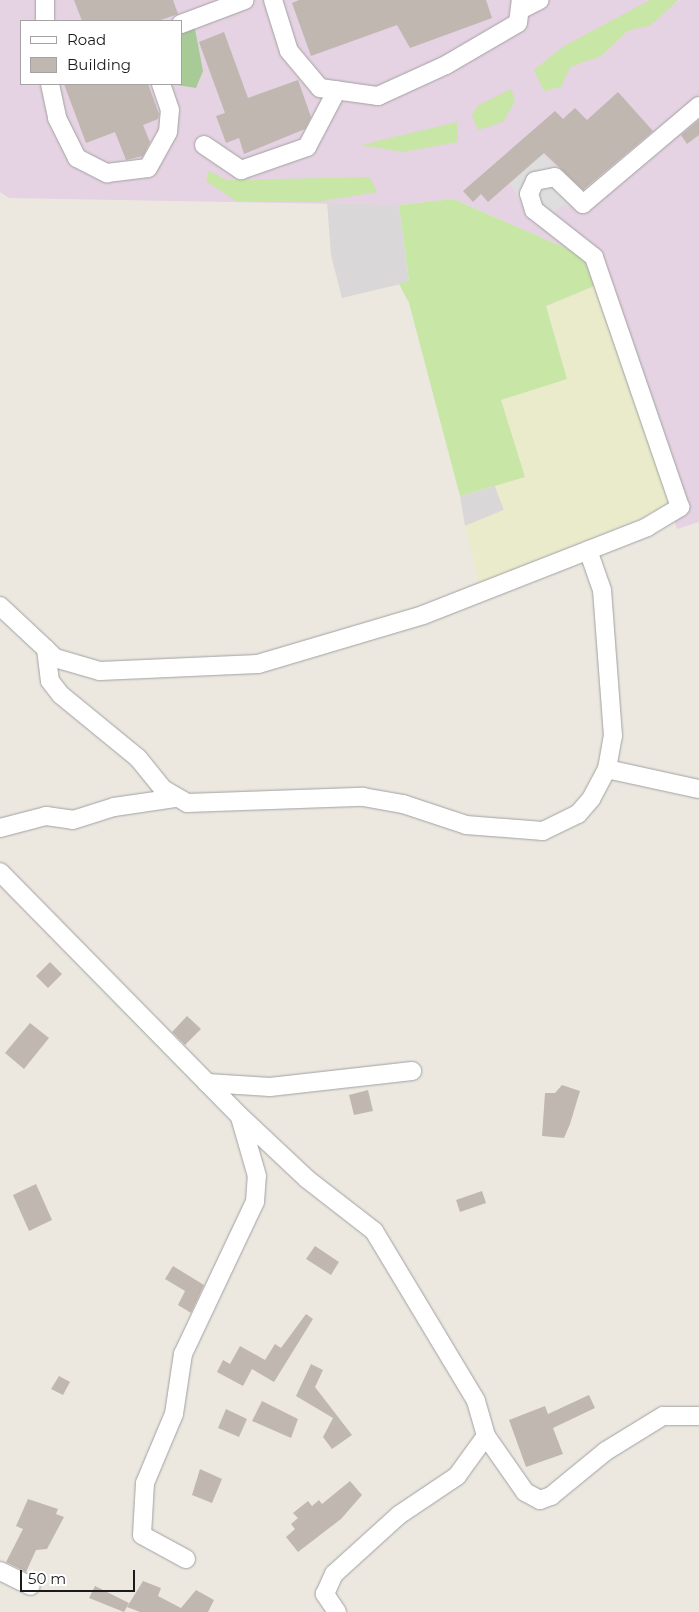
<!DOCTYPE html>
<html>
<head>
<meta charset="utf-8">
<style>
  body { margin:0 }
  #map { position:relative; width:699px; height:1612px; overflow:hidden; background:#ece8e0; font-family:Montserrat,sans-serif }
  div>[style] { position:absolute }
  .residential>* { inset:0; background:#d9d7d7 }
  .industrial>* { inset:0; background:#e5d2e2 }
  .farmland>* { inset:0; background:#eaebcb }
  .grass>* { inset:0; background:#c8e6a6 }
  .forest>* { inset:0; background:#a7ca96 }
  .parking>* { inset:0; background:#dedede }
  .building>* { inset:0; background:#c0b7b0 }
  .roads { filter:drop-shadow(0 0 1px #a1a1a1) drop-shadow(0 0 1px #a1a1a1) }
  .minor>* { height:18px; margin:-9px; padding:0 9px; transform-origin:9px; border-radius:9px; background:#fff }
  span { translate:-50% -50%; white-space:nowrap; text-align:center; line-height:1.15; -webkit-text-stroke:4.5px #fff; paint-order:stroke }
  .legend { position:absolute; left:20px; top:20px; width:162px; height:65px; box-sizing:border-box; background:#fff; border:1px solid #a3a3a3; margin:0; padding:6px 9px; list-style:none; font-size:15px; color:#1a1a1a }
  .legend li { display:flex; align-items:center; gap:10px; height:25px }
  .legend b { width:25px; border:1px solid #a3a3a3 }
  .scale { position:absolute; left:20px; top:1570px; width:115px; height:22px; box-sizing:border-box; border:2px solid #1a1a1a; border-top:0; padding-left:6px; font-size:15px; line-height:18px; white-space:nowrap; color:#1a1a1a; -webkit-text-stroke:4px #fff; paint-order:stroke }
</style>
</head>
<body>
<div id="map">
  <div class="residential">
    <div style="clip-path:polygon(327px 202px,399px 205px,409px 282px,342px 298px,331px 255px)"></div>
    <div style="clip-path:polygon(495px 486px,504px 510px,465px 526px,460px 496px)"></div>
  </div>
  <div class="industrial">
    <div style="clip-path:polygon(evenodd,0 0,679px 0,674px 5px,680px 0,699px 0,699px 522px,677px 529px,582px 255px,453px 199px,399px 205px,9px 198px,0 192px,0 0,21px 21px,181px 21px,181px 84px,21px 84px,21px 21px)"></div>
  </div>
  <div class="farmland">
    <div style="clip-path:polygon(594px 286px,670px 506px,479px 583px,465px 526px,504px 510px,495px 486px,525px 477px,501px 400px,567px 379px,546px 306px)"></div>
  </div>
  <div class="grass">
    <div style="clip-path:polygon(650px 0,678px 0,651px 25px,627px 31px,601px 56px,570px 67px,561px 87px,544px 91px,534px 70px,564px 46px)"></div>
    <div style="clip-path:polygon(511px 89px,515px 101px,503px 122px,478px 130px,472px 116px,477px 106px)"></div>
    <div style="clip-path:polygon(457px 122px,458px 142px,403px 152px,361px 145px)"></div>
    <div style="clip-path:polygon(209px 171px,227px 180px,370px 177px,377px 192px,316px 202px,236px 201px,206px 181px)"></div>
    <div style="clip-path:polygon(453px 199px,582px 255px,594px 286px,546px 306px,567px 379px,501px 400px,525px 477px,460px 496px,409px 303px,399px 284px,409px 281px,399px 205px)"></div>
  </div>
  <div class="forest">
    <div style="clip-path:polygon(181px 24px,194px 24px,203px 71px,196px 88px,171px 84px,181px 84px)"></div>
  </div>
  <div class="parking">
    <div style="clip-path:polygon(542px 153px,587px 200px,577px 207px,563px 205px,539px 224px,528px 217px,510px 183px)"></div>
  </div>
  <div class="building">
    <div style="clip-path:polygon(74px 0,173px 0,178px 14px,158px 21px,82px 21px)"></div>
    <div style="clip-path:polygon(299px 0,486px 0,492px 18px,410px 48px,397px 25px,311px 56px,292px 3px)"></div>
    <div style="clip-path:polygon(224px 32px,248px 98px,298px 80px,311px 117px,305px 129px,244px 154px,239px 138px,226px 143px,216px 116px,225px 113px,199px 42px)"></div>
    <div style="clip-path:polygon(64px 84px,148px 84px,159px 114px,158px 119px,143px 125px,150px 142px,143px 156px,126px 160px,115px 132px,86px 143px)"></div>
    <div style="clip-path:polygon(618px 92px,653px 131px,583px 190px,544px 153px,488px 202px,481px 194px,473px 202px,463px 191px,555px 111px,563px 119px,575px 108px,587px 120px)"></div>
    <div style="clip-path:polygon(699px 120px,699px 135px,687px 144px,681px 135px)"></div>
    <div style="clip-path:polygon(50px 962px,62px 974px,48px 988px,36px 976px)"></div>
    <div style="clip-path:polygon(187px 1016px,201px 1029px,185px 1045px,172px 1032px)"></div>
    <div style="clip-path:polygon(30px 1023px,49px 1038px,24px 1069px,5px 1053px)"></div>
    <div style="clip-path:polygon(562px 1085px,580px 1091px,570px 1124px,564px 1138px,542px 1136px,545px 1093px,555px 1093px)"></div>
    <div style="clip-path:polygon(368px 1090px,373px 1111px,354px 1115px,349px 1095px)"></div>
    <div style="clip-path:polygon(36px 1184px,52px 1220px,29px 1231px,13px 1195px)"></div>
    <div style="clip-path:polygon(482px 1191px,486px 1203px,460px 1212px,456px 1200px)"></div>
    <div style="clip-path:polygon(315px 1246px,339px 1262px,331px 1275px,306px 1259px)"></div>
    <div style="clip-path:polygon(173px 1266px,204px 1285px,191px 1313px,178px 1305px,185px 1291px,165px 1279px)"></div>
    <div style="clip-path:polygon(306px 1314px,313px 1319px,274px 1382px,252px 1369px,243px 1386px,217px 1372px,223px 1360px,230px 1364px,240px 1346px,265px 1360px,275px 1344px,281px 1348px)"></div>
    <div style="clip-path:polygon(311px 1364px,323px 1370px,315px 1387px,352px 1435px,332px 1449px,323px 1437px,333px 1418px,296px 1396px)"></div>
    <div style="clip-path:polygon(59px 1376px,70px 1382px,63px 1395px,51px 1389px)"></div>
    <div style="clip-path:polygon(589px 1395px,595px 1408px,553px 1428px,563px 1454px,526px 1467px,509px 1420px,545px 1406px,548px 1414px)"></div>
    <div style="clip-path:polygon(262px 1401px,298px 1419px,291px 1438px,252px 1421px)"></div>
    <div style="clip-path:polygon(226px 1409px,247px 1419px,239px 1437px,218px 1428px)"></div>
    <div style="clip-path:polygon(200px 1469px,222px 1479px,212px 1503px,192px 1495px)"></div>
    <div style="clip-path:polygon(350px 1481px,362px 1495px,341px 1519px,298px 1552px,286px 1537px,295px 1529px,291px 1524px,298px 1518px,293px 1513px,308px 1501px,312px 1506px,319px 1500px,322px 1504px)"></div>
    <div style="clip-path:polygon(28px 1499px,58px 1509px,56px 1514px,64px 1517px,47px 1549px,36px 1550px,26px 1572px,6px 1562px,23px 1529px,16px 1526px)"></div>
    <div style="clip-path:polygon(143px 1581px,161px 1588px,158px 1596px,181px 1608px,196px 1590px,214px 1600px,208px 1612px,140px 1612px,127px 1607px)"></div>
    <div style="clip-path:polygon(95px 1586px,129px 1603px,124px 1612px,89px 1598px)"></div>
  </div>
  <div class="roads">
    <div class="minor">
      <div style="left:45px;top:0;width:21px;rotate:90deg"></div>
      <div style="left:273px;top:0;width:53px;rotate:72.6deg"></div>
      <div style="left:289px;top:51px;width:48px;rotate:50deg"></div>
      <div style="left:320px;top:88px;width:59px;rotate:7.9deg"></div>
      <div style="left:378px;top:96px;width:75px;rotate:-24.5deg"></div>
      <div style="left:446px;top:65px;width:83px;rotate:-30.3deg"></div>
      <div style="left:518px;top:23px;width:23px;rotate:-83deg"></div>
      <div style="left:520px;top:10px;width:22px;rotate:-27deg"></div>
      <div style="left:181px;top:24px;width:68px;rotate:-20.6deg"></div>
      <div style="left:50px;top:84px;width:35px;rotate:78deg"></div>
      <div style="left:57px;top:118px;width:45px;rotate:63.4deg"></div>
      <div style="left:77px;top:158px;width:34px;rotate:27deg"></div>
      <div style="left:107px;top:173px;width:41px;rotate:-7deg"></div>
      <div style="left:148px;top:168px;width:41px;rotate:-60.9deg"></div>
      <div style="left:168px;top:132px;width:22px;rotate:-85deg"></div>
      <div style="left:170px;top:110px;width:28px;rotate:-109deg"></div>
      <div style="left:204px;top:145px;width:45px;rotate:34deg"></div>
      <div style="left:241px;top:170px;width:70px;rotate:-19.2deg"></div>
      <div style="left:307px;top:147px;width:64px;rotate:-62.2deg"></div>
      <div style="left:0;top:606px;width:63px;rotate:43.1deg"></div>
      <div style="left:46px;top:649px;width:32px;rotate:83deg"></div>
      <div style="left:50px;top:681px;width:18px;rotate:52deg"></div>
      <div style="left:61px;top:695px;width:99px;rotate:39.3deg"></div>
      <div style="left:138px;top:758px;width:40px;rotate:51deg"></div>
      <div style="left:163px;top:789px;width:28px;rotate:30deg"></div>
      <div style="left:187px;top:803px;width:176px;rotate:-2deg"></div>
      <div style="left:363px;top:797px;width:41px;rotate:9.9deg"></div>
      <div style="left:403px;top:804px;width:66px;rotate:18.4deg"></div>
      <div style="left:466px;top:825px;width:77px;rotate:4.5deg"></div>
      <div style="left:543px;top:831px;width:39px;rotate:-26deg"></div>
      <div style="left:578px;top:814px;width:20px;rotate:-49deg"></div>
      <div style="left:591px;top:799px;width:34px;rotate:-62deg"></div>
      <div style="left:607px;top:769px;width:34px;rotate:-80deg"></div>
      <div style="left:613px;top:736px;width:146px;rotate:-94.3deg"></div>
      <div style="left:602px;top:590px;width:42px;rotate:-109.3deg"></div>
      <div style="left:46px;top:649px;width:13px;rotate:45deg"></div>
      <div style="left:55px;top:658px;width:47px;rotate:16.1deg"></div>
      <div style="left:100px;top:671px;width:158px;rotate:-2.5deg"></div>
      <div style="left:258px;top:664px;width:172px;rotate:-16.5deg"></div>
      <div style="left:423px;top:615px;width:241px;rotate:-21.4deg"></div>
      <div style="left:647px;top:527px;width:39px;rotate:-31deg"></div>
      <div style="left:680px;top:507px;width:264px;rotate:-109deg"></div>
      <div style="left:594px;top:257px;width:76px;rotate:-141.9deg"></div>
      <div style="left:534px;top:210px;width:17px;rotate:-107deg"></div>
      <div style="left:529px;top:194px;width:14px;rotate:-65deg"></div>
      <div style="left:535px;top:181px;width:20px;rotate:-11deg"></div>
      <div style="left:555px;top:177px;width:39px;rotate:44deg"></div>
      <div style="left:583px;top:204px;width:152px;rotate:-40.2deg"></div>
      <div style="left:607px;top:769px;width:94px;rotate:12.3deg"></div>
      <div style="left:0;top:828px;width:48px;rotate:-14.6deg"></div>
      <div style="left:46px;top:816px;width:27px;rotate:8deg"></div>
      <div style="left:73px;top:820px;width:43px;rotate:-17.6deg"></div>
      <div style="left:114px;top:807px;width:63px;rotate:-8.3deg"></div>
      <div style="left:0;top:872px;width:342px;rotate:45.5deg"></div>
      <div style="left:240px;top:1116px;width:92px;rotate:43.2deg"></div>
      <div style="left:307px;top:1179px;width:85px;rotate:37.8deg"></div>
      <div style="left:374px;top:1231px;width:198px;rotate:59deg"></div>
      <div style="left:476px;top:1401px;width:36px;rotate:74deg"></div>
      <div style="left:486px;top:1436px;width:68px;rotate:55.1deg"></div>
      <div style="left:525px;top:1492px;width:17px;rotate:28deg"></div>
      <div style="left:540px;top:1500px;width:12px;rotate:-20deg"></div>
      <div style="left:551px;top:1496px;width:71px;rotate:-39.3deg"></div>
      <div style="left:606px;top:1451px;width:67px;rotate:-31.6deg"></div>
      <div style="left:663px;top:1416px;width:36px"></div>
      <div style="left:207px;top:1083px;width:63px;rotate:3.6deg"></div>
      <div style="left:270px;top:1087px;width:143px;rotate:-6.4deg"></div>
      <div style="left:186px;top:1559px;width:50px;rotate:-151.4deg"></div>
      <div style="left:142px;top:1535px;width:52px;rotate:-86.7deg"></div>
      <div style="left:145px;top:1483px;width:75px;rotate:-67.2deg"></div>
      <div style="left:174px;top:1414px;width:61px;rotate:-81.5deg"></div>
      <div style="left:183px;top:1354px;width:168px;rotate:-64.7deg"></div>
      <div style="left:255px;top:1202px;width:26px;rotate:-86deg"></div>
      <div style="left:257px;top:1176px;width:61px;rotate:-106.1deg"></div>
      <div style="left:0;top:1571px;width:34px;rotate:26deg"></div>
      <div style="left:337px;top:1612px;width:22px;rotate:-124deg"></div>
      <div style="left:325px;top:1594px;width:22px;rotate:-66deg"></div>
      <div style="left:334px;top:1574px;width:88px;rotate:-42.2deg"></div>
      <div style="left:399px;top:1515px;width:70px;rotate:-33.9deg"></div>
      <div style="left:457px;top:1476px;width:49px;rotate:-54.1deg"></div>
    </div>
  </div>
  <ul class="legend">
  <li><b style="height:6px;background:#fff"></b>Road</li>
  <li><b style="height:14px;background:#c0b7b0"></b>Building</li>
  </ul>
  <div class="scale">50 m</div>
</div>
</body>
</html>
